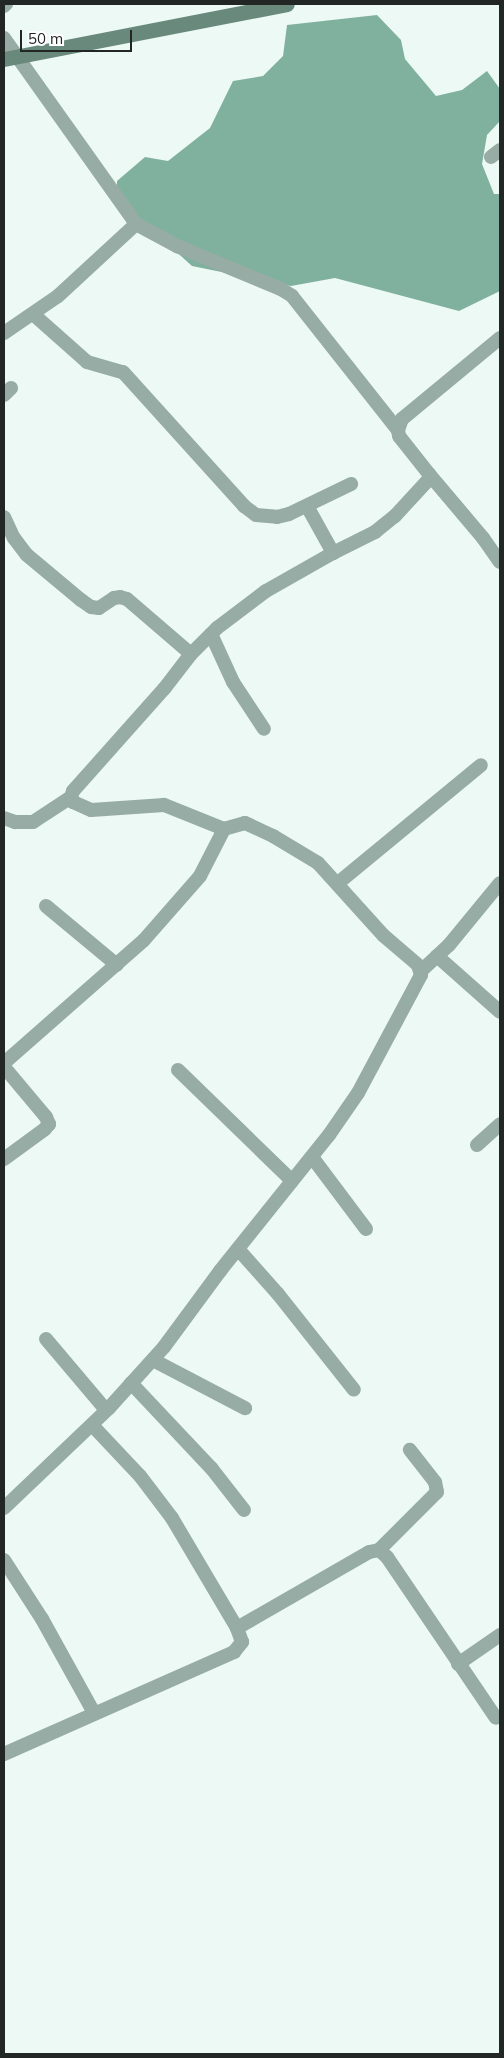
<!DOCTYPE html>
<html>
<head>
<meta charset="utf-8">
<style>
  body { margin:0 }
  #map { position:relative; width:504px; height:2058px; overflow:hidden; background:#edf9f4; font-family:Mulish,sans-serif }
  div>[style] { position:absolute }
  .water>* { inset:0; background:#80b19f }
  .street>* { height:14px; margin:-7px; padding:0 7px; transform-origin:7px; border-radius:7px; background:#97aca4 }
  .secondary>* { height:15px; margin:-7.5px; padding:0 7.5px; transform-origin:7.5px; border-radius:7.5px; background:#69897d }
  span { translate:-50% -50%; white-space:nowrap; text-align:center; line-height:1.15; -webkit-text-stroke:5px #fff; paint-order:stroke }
  .frame { position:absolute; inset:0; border:5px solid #222625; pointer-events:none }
  .scale { position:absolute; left:20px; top:30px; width:112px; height:22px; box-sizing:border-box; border:2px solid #222625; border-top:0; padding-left:6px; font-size:15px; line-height:18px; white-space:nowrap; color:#222625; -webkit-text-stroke:4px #fff; paint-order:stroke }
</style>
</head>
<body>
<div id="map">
  <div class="water">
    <div style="clip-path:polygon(377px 15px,401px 40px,405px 59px,436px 96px,462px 90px,487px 71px,500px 89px,500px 121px,487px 135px,482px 164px,494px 194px,500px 194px,500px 291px,459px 311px,335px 278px,291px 286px,192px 266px,117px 198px,117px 181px,145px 157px,168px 161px,210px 128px,233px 81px,263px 76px,283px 56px,287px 25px)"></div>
  </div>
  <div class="street">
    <div style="left:4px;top:6px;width:3px;rotate:-45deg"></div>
    <div style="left:4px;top:38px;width:228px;rotate:54.6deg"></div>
    <div style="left:136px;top:224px;width:47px;rotate:28.2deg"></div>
    <div style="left:177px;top:246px;width:113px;rotate:22.5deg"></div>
    <div style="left:281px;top:289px;width:13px;rotate:32deg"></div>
    <div style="left:292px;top:296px;width:171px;rotate:51.7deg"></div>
    <div style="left:491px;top:157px;width:11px;rotate:-38deg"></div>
    <div style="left:33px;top:314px;width:72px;rotate:41.6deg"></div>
    <div style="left:87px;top:362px;width:37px;rotate:16deg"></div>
    <div style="left:123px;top:372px;width:181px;rotate:47.9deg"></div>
    <div style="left:244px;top:506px;width:15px;rotate:37deg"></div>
    <div style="left:256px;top:515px;width:21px;rotate:5deg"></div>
    <div style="left:277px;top:517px;width:12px;rotate:-14deg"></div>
    <div style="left:289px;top:514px;width:69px;rotate:-25.8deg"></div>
    <div style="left:4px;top:333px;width:65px;rotate:-34.4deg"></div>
    <div style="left:58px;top:296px;width:106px;rotate:-42.7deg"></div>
    <div style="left:4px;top:395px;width:10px;rotate:-45deg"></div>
    <div style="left:429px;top:474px;width:84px;rotate:49.8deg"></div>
    <div style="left:483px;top:538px;width:29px;rotate:55deg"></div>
    <div style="left:307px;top:506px;width:54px;rotate:61deg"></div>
    <div style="left:4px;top:517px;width:23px;rotate:65deg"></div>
    <div style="left:14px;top:538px;width:21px;rotate:53deg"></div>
    <div style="left:27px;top:555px;width:70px;rotate:39.8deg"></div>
    <div style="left:81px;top:600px;width:12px;rotate:35deg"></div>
    <div style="left:91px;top:607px;width:8px;rotate:7deg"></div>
    <div style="left:99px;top:608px;width:18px;rotate:-34deg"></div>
    <div style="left:114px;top:598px;width:6px;rotate:-9deg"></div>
    <div style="left:120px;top:597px;width:7px;rotate:16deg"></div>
    <div style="left:127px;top:599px;width:84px;rotate:40.7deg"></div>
    <div style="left:211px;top:634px;width:53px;rotate:65.4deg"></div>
    <div style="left:233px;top:682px;width:56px;rotate:56.6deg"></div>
    <div style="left:4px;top:818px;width:12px;rotate:20deg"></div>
    <div style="left:15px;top:822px;width:18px"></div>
    <div style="left:33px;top:822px;width:45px;rotate:-33.3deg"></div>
    <div style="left:338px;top:883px;width:185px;rotate:-39.5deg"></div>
    <div style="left:46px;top:906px;width:92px;rotate:39.7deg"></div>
    <div style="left:437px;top:956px;width:84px;rotate:41.6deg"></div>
    <div style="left:421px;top:971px;width:38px;rotate:-43deg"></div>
    <div style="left:449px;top:945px;width:80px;rotate:-50.6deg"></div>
    <div style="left:4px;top:1063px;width:186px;rotate:-41.3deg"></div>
    <div style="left:144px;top:940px;width:85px;rotate:-48.8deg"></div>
    <div style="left:200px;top:876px;width:53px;rotate:-62.9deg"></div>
    <div style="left:4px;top:1067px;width:65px;rotate:50deg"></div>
    <div style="left:46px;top:1117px;width:8px;rotate:67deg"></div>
    <div style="left:49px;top:1124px;width:6px;rotate:129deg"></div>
    <div style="left:45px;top:1129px;width:51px;rotate:143.8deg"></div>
    <div style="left:178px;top:1070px;width:159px;rotate:44.2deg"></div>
    <div style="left:477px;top:1145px;width:31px;rotate:-42deg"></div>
    <div style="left:312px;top:1157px;width:90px;rotate:53.1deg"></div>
    <div style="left:238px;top:1249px;width:60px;rotate:48.4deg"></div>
    <div style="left:278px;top:1294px;width:122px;rotate:51.6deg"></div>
    <div style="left:46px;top:1339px;width:93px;rotate:49.8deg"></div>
    <div style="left:153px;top:1360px;width:104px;rotate:27.6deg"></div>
    <div style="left:131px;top:1383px;width:118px;rotate:46.7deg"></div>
    <div style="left:212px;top:1469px;width:52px;rotate:52deg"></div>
    <div style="left:4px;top:1508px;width:145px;rotate:-43.6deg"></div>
    <div style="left:109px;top:1408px;width:82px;rotate:-48deg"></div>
    <div style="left:164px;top:1347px;width:94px;rotate:-53.6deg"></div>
    <div style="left:220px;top:1271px;width:174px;rotate:-51.3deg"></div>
    <div style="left:329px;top:1135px;width:51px;rotate:-55.4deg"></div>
    <div style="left:358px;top:1093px;width:134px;rotate:-61.9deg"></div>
    <div style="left:421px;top:975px;width:10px;rotate:-107deg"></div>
    <div style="left:418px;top:965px;width:46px;rotate:-139.4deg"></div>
    <div style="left:383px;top:935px;width:97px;rotate:-132.1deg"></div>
    <div style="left:318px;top:863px;width:52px;rotate:-149deg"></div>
    <div style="left:273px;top:836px;width:31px;rotate:-155deg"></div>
    <div style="left:245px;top:823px;width:22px;rotate:164deg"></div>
    <div style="left:224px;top:829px;width:65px;rotate:-158.2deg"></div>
    <div style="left:164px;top:805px;width:73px;rotate:176.1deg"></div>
    <div style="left:91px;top:810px;width:20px;rotate:-156deg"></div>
    <div style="left:73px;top:802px;width:5px;rotate:-112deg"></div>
    <div style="left:71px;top:797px;width:6px;rotate:-72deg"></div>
    <div style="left:73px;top:791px;width:137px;rotate:-48.3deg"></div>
    <div style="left:164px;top:689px;width:44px;rotate:-52.4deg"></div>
    <div style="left:191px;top:654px;width:37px;rotate:-45deg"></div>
    <div style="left:217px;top:628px;width:61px;rotate:-37.1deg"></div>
    <div style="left:266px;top:591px;width:77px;rotate:-29.6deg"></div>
    <div style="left:333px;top:553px;width:47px;rotate:-26.6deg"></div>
    <div style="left:375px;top:532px;width:26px;rotate:-39deg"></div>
    <div style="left:395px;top:516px;width:50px;rotate:-47.4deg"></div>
    <div style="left:429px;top:479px;width:5px;rotate:-90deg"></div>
    <div style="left:429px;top:474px;width:48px;rotate:-128.3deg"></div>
    <div style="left:399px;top:436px;width:6px;rotate:-99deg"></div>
    <div style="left:398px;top:430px;width:12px;rotate:-70deg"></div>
    <div style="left:402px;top:419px;width:127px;rotate:-39.6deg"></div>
    <div style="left:379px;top:1550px;width:82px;rotate:-45deg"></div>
    <div style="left:437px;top:1492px;width:10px;rotate:-101deg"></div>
    <div style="left:435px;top:1482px;width:41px;rotate:-128deg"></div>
    <div style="left:4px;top:1560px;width:70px;rotate:57.2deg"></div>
    <div style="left:42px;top:1619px;width:107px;rotate:61deg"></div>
    <div style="left:237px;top:1628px;width:152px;rotate:-29.9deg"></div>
    <div style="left:369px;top:1552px;width:10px;rotate:-11deg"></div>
    <div style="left:379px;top:1550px;width:11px;rotate:41deg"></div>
    <div style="left:387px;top:1557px;width:194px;rotate:55.9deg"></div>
    <div style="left:458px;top:1664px;width:51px;rotate:-34.6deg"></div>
    <div style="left:4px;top:1754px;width:252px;rotate:-23.9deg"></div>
    <div style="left:234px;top:1652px;width:13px;rotate:-51deg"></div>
    <div style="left:242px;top:1642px;width:15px;rotate:-110deg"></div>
    <div style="left:237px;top:1628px;width:128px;rotate:-120.6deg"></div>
    <div style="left:172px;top:1518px;width:53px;rotate:-127.3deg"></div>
    <div style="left:140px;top:1476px;width:70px;rotate:-133.3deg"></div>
  </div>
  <div class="secondary">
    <div style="left:4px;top:59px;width:288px;rotate:-11deg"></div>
  </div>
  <div class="frame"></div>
  <div class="scale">50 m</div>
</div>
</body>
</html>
